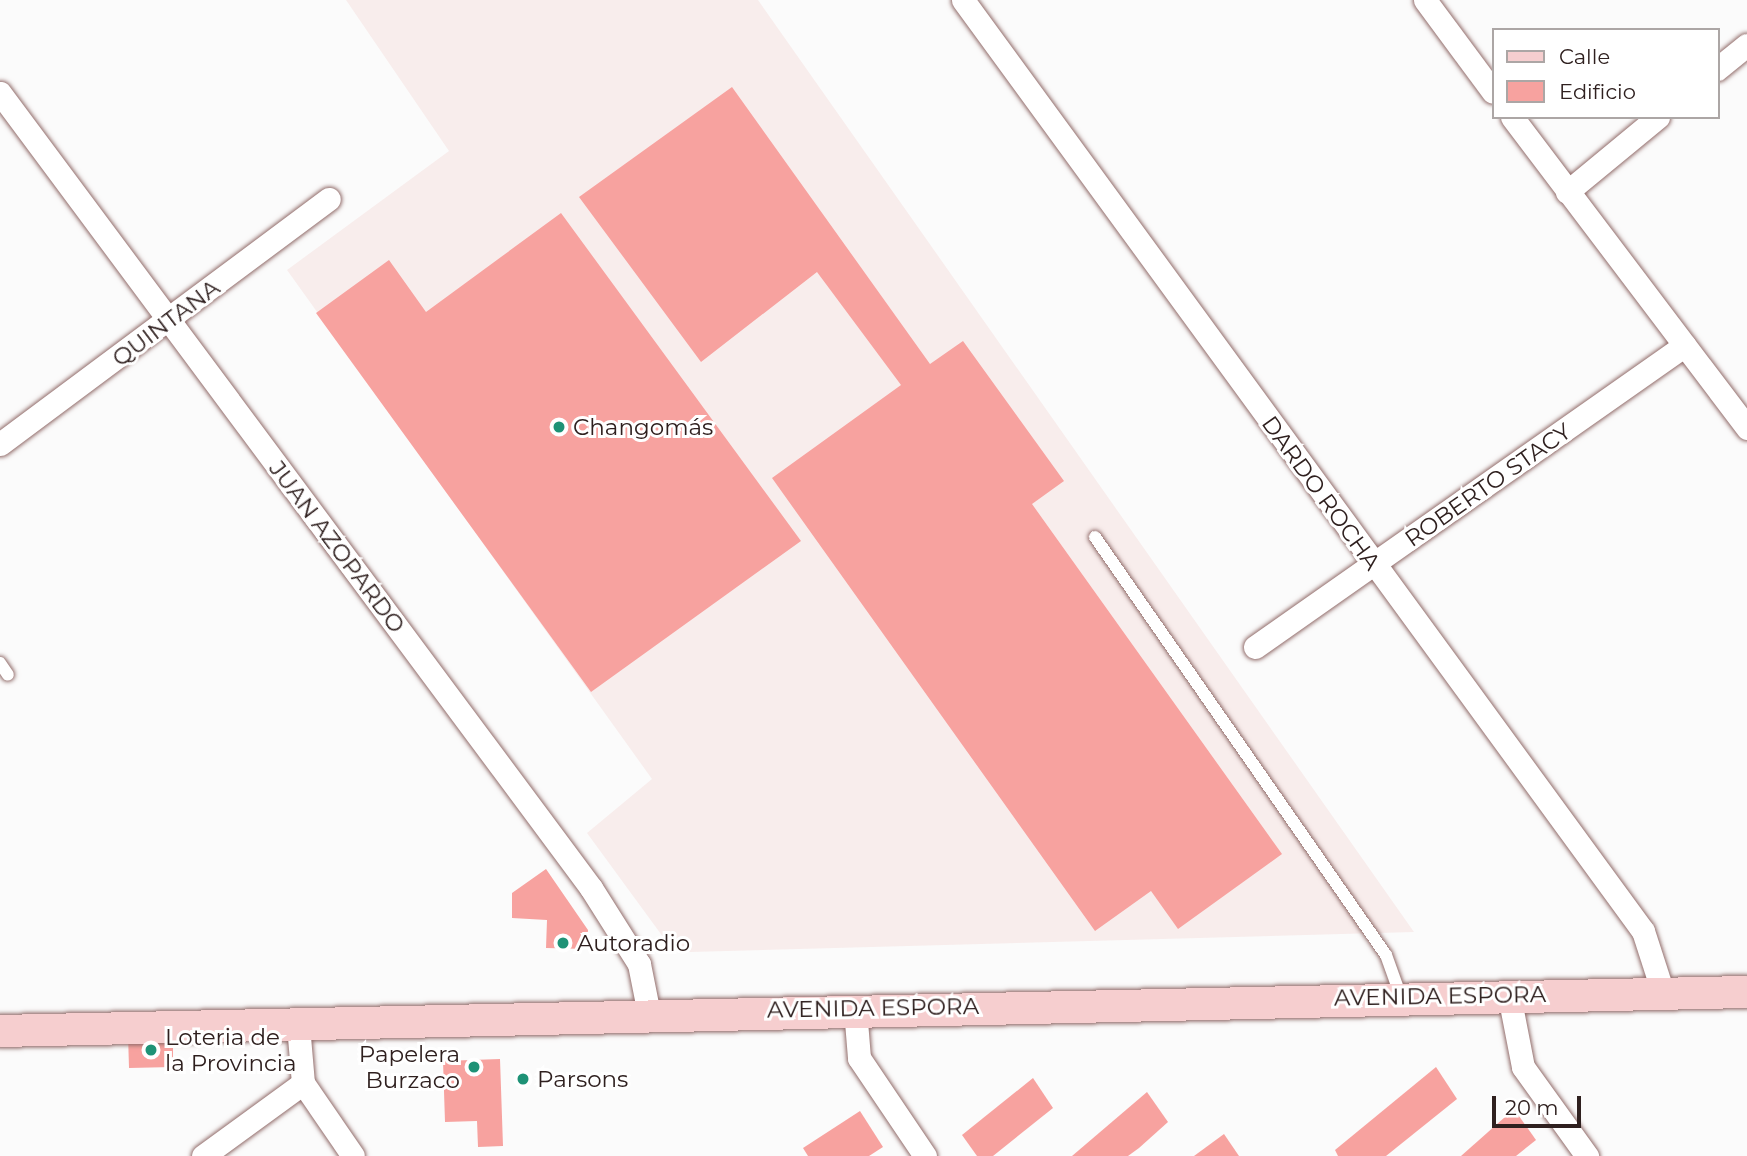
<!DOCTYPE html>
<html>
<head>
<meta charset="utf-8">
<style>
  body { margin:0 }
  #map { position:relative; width:1747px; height:1156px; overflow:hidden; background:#fbfbfb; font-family:Montserrat,sans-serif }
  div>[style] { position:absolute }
  .built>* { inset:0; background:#f8edec }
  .building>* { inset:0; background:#f7a29f }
  .roads { filter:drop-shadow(0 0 2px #926d6b) drop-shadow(0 0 2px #926d6b) }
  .service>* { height:12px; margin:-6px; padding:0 6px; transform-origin:6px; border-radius:6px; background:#fff }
  .minor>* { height:23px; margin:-11.5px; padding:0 11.5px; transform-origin:11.5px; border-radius:11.5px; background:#fff }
  .secondary>* { height:32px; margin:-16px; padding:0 16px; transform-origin:16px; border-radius:16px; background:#f6cecf }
  .dots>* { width:19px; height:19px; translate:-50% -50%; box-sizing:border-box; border:4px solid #fff; border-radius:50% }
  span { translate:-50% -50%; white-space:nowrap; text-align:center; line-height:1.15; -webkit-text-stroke:6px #fff; paint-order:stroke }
  .street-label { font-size:23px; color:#2f201f }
  .poi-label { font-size:23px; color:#2f201f }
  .left { translate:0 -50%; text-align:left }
  .right { translate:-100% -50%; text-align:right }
  .legend { position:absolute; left:1492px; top:28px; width:228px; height:91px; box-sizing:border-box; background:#fff; border:2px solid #aca6a5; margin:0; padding:9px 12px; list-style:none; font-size:21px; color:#2f201f }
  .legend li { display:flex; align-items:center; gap:14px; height:35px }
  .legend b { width:35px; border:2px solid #aca6a5 }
  .scale { position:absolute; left:1492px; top:1096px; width:89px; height:32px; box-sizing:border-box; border:4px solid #2f201f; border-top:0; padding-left:9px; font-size:21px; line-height:24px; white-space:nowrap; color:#2f201f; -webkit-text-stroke:5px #fff; paint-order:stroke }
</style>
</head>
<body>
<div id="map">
  <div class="built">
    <div style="clip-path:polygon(346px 0,758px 0,1414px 932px,690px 952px,666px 941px,587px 833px,652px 779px,287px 270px,449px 151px)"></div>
  </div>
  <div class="building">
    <div style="clip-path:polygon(732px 87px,930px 364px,963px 341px,1064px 481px,1032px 504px,1282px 854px,1178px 929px,1151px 891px,1095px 931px,772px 478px,901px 385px,817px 272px,701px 362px,579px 197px)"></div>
    <div style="clip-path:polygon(561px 213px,801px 541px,591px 692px,316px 313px,389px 260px,426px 312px)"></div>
    <div style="clip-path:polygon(546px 869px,588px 930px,587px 949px,546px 948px,547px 920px,512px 918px,512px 893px)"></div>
    <div style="clip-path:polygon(173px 1033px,173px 1067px,129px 1068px,128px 1034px)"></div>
    <div style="clip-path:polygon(500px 1059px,503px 1146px,478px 1147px,477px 1121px,445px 1122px,443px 1061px)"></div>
    <div style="clip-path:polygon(1436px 1067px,1457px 1099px,1386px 1156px,1338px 1156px,1335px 1150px)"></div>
    <div style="clip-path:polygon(1033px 1078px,1053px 1108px,993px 1156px,977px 1156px,962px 1135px)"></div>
    <div style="clip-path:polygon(1147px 1092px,1168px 1122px,1139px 1148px,1128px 1156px,1072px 1156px)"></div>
    <div style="clip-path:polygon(1514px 1109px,1536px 1140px,1516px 1156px,1461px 1156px)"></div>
    <div style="clip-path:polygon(860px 1111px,883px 1147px,869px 1156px,808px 1156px,803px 1148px)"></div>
    <div style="clip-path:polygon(1224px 1134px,1239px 1156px,1194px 1156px)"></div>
  </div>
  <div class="roads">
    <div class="service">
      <div style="left:1095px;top:537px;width:509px;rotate:55.16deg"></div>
      <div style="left:1386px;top:955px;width:45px;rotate:70.3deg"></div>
      <div style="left:0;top:663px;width:14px;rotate:56deg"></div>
    </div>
    <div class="minor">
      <div style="left:963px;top:0;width:1153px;rotate:53.86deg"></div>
      <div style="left:1643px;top:931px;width:65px;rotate:72.1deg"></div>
      <div style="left:1425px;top:0;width:114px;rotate:53.5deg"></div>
      <div style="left:1717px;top:69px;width:38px;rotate:-39deg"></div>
      <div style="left:0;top:93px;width:991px;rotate:53.37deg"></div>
      <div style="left:591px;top:888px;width:90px;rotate:57.7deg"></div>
      <div style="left:639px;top:964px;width:51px;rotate:78.7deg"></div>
      <div style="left:1512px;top:117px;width:390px;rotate:52.9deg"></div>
      <div style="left:1567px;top:192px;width:118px;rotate:-39.5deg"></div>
      <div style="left:0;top:444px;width:410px;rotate:-36.7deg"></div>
      <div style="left:1255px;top:647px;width:525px;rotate:-35.08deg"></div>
      <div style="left:1509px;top:995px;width:73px;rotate:79deg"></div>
      <div style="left:1523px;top:1067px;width:110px;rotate:54.3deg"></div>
      <div style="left:855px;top:1009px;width:49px;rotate:85.3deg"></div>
      <div style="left:859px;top:1058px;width:118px;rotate:56deg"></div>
      <div style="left:298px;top:1025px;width:58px;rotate:85.1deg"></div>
      <div style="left:303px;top:1083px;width:88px;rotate:55.6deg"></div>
      <div style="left:203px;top:1156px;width:124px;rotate:-36.1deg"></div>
    </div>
    <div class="secondary">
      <div style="left:0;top:1031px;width:1747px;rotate:-1.28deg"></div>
    </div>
  </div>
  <div class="dots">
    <div style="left:559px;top:427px;background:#1e9276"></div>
    <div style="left:563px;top:943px;background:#1e9276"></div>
    <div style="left:151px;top:1050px;background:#1e9276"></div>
    <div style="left:474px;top:1067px;background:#1e9276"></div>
    <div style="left:523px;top:1079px;background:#1e9276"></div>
  </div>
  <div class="street-label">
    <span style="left:166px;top:323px;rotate:-37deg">QUINTANA</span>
    <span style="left:1488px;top:485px;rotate:-35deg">ROBERTO STACY</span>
    <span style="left:1321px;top:493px;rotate:54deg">DARDO ROCHA</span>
    <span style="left:337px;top:547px;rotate:53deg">JUAN AZOPARDO</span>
    <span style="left:1440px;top:996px;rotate:-1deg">AVENIDA ESPORA</span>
    <span style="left:873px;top:1008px;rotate:-1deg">AVENIDA ESPORA</span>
  </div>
  <div class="poi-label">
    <span class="left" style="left:573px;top:427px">Changomás</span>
    <span class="left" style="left:577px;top:943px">Autoradio</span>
    <span class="left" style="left:165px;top:1050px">Loteria de<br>la Provincia</span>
    <span class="right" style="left:460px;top:1067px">Papelera<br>Burzaco</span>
    <span class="left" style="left:537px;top:1079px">Parsons</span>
  </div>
  <ul class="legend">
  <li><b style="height:9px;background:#f6cecf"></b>Calle</li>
  <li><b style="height:19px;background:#f7a29f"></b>Edificio</li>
  </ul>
  <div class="scale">20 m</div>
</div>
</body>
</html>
